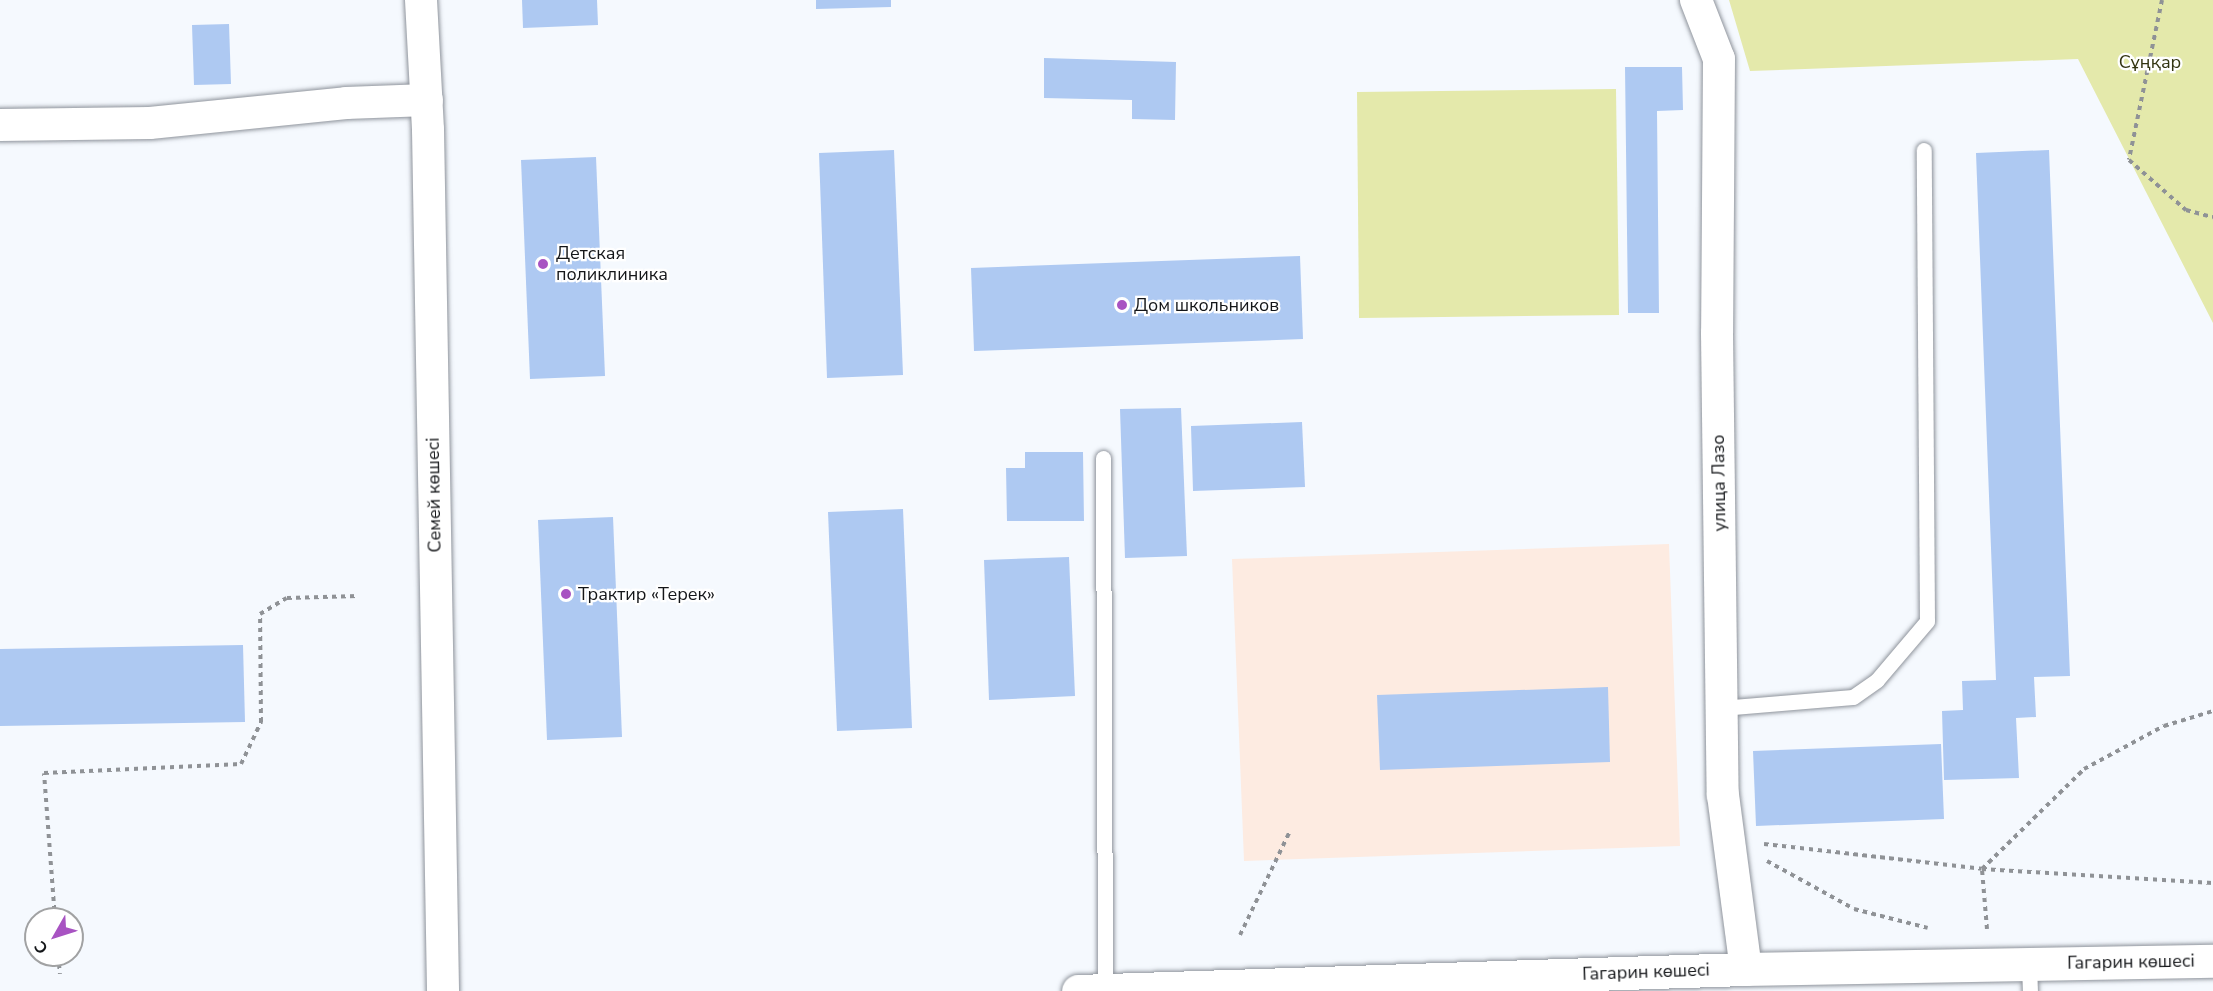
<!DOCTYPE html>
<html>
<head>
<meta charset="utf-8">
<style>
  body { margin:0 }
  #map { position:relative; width:2213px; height:991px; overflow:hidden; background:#f5f9fe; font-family:"Nunito Sans",sans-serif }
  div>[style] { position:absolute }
  .education>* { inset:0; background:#fdebe1 }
  .green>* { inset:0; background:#e4e9ab }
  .building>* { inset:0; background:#aec9f2 }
  .path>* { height:4px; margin-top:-2px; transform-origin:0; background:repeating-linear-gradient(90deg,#8f9296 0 4.5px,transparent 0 9px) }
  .roads { filter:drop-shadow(0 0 2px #8f949c) drop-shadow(0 0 2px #8f949c) }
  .lane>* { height:15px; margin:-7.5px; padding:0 7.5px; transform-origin:7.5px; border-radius:7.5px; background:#fff }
  .street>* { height:32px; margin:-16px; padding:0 16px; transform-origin:16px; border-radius:16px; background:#fff }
  .secondary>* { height:33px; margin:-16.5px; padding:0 16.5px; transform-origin:16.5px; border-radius:16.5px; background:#fff }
  .dots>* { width:16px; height:16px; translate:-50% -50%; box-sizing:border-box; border:3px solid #fff; border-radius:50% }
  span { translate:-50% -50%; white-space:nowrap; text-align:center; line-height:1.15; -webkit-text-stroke:4.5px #fff; paint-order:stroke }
  .park-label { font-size:18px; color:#333511 }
  .poi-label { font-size:18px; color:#141619 }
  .left { translate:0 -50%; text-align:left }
  .street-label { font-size:18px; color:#141619 }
  .north { position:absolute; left:24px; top:907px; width:60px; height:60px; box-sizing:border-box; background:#fff; border:2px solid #a1a2a3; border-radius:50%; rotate:231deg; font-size:16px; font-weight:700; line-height:24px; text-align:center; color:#141619 }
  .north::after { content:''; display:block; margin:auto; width:21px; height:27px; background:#a853c2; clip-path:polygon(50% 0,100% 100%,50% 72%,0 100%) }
</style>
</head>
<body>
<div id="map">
  <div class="education">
    <div style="clip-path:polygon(1669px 544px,1680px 846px,1244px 861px,1232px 559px)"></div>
  </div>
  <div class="green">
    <div style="clip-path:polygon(1729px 0,2213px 0,2213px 323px,2078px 59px,1750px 71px)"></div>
    <div style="clip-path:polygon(1616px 89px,1619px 315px,1359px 318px,1357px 92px)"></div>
  </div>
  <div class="building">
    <div style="clip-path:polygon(522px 0,597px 0,598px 25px,523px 28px)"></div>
    <div style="clip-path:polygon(816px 0,891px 0,891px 7px,816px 9px)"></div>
    <div style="clip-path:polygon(229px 24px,231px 84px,194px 85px,192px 25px)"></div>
    <div style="clip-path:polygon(1044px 58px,1176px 62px,1175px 120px,1132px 119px,1132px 100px,1044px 98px)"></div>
    <div style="clip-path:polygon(1625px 67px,1682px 67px,1683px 110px,1657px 111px,1659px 313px,1628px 313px)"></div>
    <div style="clip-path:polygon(894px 150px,903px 375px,827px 378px,819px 153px)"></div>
    <div style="clip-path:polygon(2049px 150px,2070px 676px,2034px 677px,2036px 717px,2016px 718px,2019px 778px,1944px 780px,1942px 711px,1963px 710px,1962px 681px,1996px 680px,1976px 153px)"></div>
    <div style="clip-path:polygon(596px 157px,605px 376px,530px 379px,521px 160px)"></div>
    <div style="clip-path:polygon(1300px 256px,1303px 339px,974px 351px,971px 268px)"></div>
    <div style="clip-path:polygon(1181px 408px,1187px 556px,1125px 558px,1120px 409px)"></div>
    <div style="clip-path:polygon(1302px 422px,1305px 487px,1193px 491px,1191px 426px)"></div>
    <div style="clip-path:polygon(1025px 452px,1083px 452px,1084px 521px,1007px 521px,1006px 468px,1025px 468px)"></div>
    <div style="clip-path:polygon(903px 509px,912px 728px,837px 731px,828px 512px)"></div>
    <div style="clip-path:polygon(613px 517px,622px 737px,547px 740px,538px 520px)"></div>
    <div style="clip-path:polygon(1069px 557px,1075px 696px,989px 700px,984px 560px)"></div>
    <div style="clip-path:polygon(243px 645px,245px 722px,0 726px,0 649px)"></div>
    <div style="clip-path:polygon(1608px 687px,1610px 762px,1380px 770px,1377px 695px)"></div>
    <div style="clip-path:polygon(1941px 744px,1944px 819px,1756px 826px,1753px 751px)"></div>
  </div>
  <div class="path">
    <div style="left:2162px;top:0;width:163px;rotate:101.7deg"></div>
    <div style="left:2129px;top:160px;width:76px;rotate:41.3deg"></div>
    <div style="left:2186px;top:210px;width:28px;rotate:15deg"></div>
    <div style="left:1764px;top:844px;width:219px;rotate:6.5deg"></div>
    <div style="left:1982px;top:869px;width:231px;rotate:3.5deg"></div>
    <div style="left:1767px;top:861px;width:99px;rotate:28.9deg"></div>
    <div style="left:1854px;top:909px;width:76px;rotate:14.4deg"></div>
    <div style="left:55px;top:919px;width:146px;rotate:-94.3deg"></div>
    <div style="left:44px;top:773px;width:197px;rotate:-2.6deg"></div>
    <div style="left:241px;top:764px;width:47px;rotate:-64.5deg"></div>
    <div style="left:261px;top:722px;width:108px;rotate:-90.5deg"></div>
    <div style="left:260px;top:614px;width:31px;rotate:-31deg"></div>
    <div style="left:287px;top:598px;width:71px;rotate:-1.6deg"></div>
    <div style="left:1987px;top:929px;width:60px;rotate:-94.8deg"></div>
    <div style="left:1982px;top:869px;width:143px;rotate:-44.4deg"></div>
    <div style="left:2084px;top:769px;width:91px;rotate:-28.3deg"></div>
    <div style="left:2164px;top:726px;width:51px;rotate:-17deg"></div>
    <div style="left:1240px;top:935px;width:113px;rotate:-64.3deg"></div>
    <div style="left:58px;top:955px;width:19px;rotate:84deg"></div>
  </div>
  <div class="roads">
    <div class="lane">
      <div style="left:1103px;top:458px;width:532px;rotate:89.78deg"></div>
      <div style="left:1721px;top:708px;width:132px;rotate:-4.8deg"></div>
      <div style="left:1853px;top:697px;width:29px;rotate:-35deg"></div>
      <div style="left:1877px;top:680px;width:77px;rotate:-49.7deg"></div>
      <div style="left:1927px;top:621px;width:471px;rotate:-90.4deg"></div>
      <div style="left:2029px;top:964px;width:27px;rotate:88deg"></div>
    </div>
    <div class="street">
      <div style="left:421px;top:0;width:130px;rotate:86.9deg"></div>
      <div style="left:428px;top:130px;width:861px;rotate:89deg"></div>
      <div style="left:1696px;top:0;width:63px;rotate:68.7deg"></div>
      <div style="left:1719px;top:59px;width:274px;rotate:90.4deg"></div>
      <div style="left:1717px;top:333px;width:462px;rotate:89.3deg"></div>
      <div style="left:1723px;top:795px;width:176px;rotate:82.5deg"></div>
      <div style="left:0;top:125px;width:150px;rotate:-0.8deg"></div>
      <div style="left:150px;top:123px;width:197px;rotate:-5.8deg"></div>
      <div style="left:346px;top:103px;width:81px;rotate:-2.1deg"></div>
    </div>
    <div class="secondary">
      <div style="left:1078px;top:991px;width:668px;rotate:-1.89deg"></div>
      <div style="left:1746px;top:969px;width:467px;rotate:-1deg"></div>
    </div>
  </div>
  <div class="dots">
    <div style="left:543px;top:264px;background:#a853c2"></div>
    <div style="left:1122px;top:305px;background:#a853c2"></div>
    <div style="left:566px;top:594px;background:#a853c2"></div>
  </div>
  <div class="park-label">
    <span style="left:2150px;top:62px">Сұңқар</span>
  </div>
  <div class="poi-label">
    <span class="left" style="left:556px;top:264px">Детская<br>поликлиника</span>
    <span class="left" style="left:1134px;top:305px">Дом школьников</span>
    <span class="left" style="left:578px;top:594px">Трактир «Терек»</span>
  </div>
  <div class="street-label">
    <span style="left:1719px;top:483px;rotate:-91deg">улица Лазо</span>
    <span style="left:434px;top:495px;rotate:-91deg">Семей көшесі</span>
    <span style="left:2131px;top:962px;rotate:-1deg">Гагарин көшесі</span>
    <span style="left:1646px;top:972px;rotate:-2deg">Гагарин көшесі</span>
  </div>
  <div class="north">С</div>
</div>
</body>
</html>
